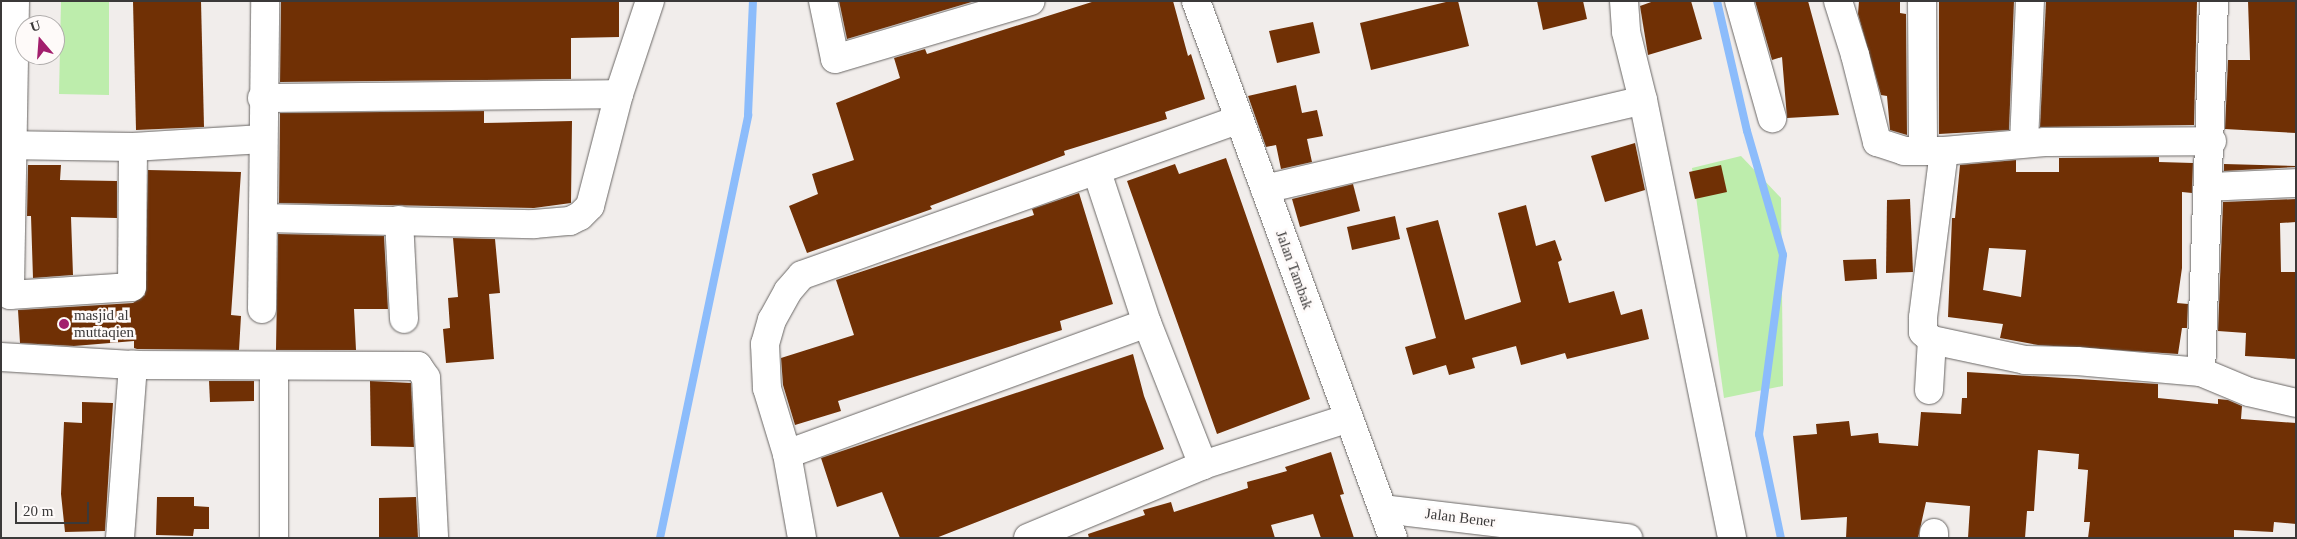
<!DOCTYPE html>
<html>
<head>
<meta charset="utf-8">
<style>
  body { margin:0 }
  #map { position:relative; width:2297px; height:539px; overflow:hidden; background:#f1edeb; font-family:"Times New Roman",serif }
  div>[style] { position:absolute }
  .green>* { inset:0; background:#bdedac }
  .stream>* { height:8px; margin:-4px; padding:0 4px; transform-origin:4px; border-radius:4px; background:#8cbcfb }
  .building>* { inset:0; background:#703005 }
  .roads { filter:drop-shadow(0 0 1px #6a6765) drop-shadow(0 0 1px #6a6765) }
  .minor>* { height:28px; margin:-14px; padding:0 14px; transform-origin:14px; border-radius:14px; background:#fff }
  .dots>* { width:14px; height:14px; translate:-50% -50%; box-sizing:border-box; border:2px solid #fefaf9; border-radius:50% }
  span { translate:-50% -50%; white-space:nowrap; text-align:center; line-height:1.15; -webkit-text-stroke:5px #fefaf9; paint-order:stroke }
  .street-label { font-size:15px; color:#3b3939 }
  .poi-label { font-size:15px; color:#3b3939 }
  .left { translate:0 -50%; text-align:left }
  .frame { position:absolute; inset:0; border:2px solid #3b3939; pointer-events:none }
  .north { position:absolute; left:15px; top:15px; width:50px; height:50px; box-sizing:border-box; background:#fefaf9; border:1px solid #b0adac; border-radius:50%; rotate:342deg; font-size:14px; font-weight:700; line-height:20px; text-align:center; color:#3b3939 }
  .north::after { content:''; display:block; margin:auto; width:18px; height:22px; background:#a21e6d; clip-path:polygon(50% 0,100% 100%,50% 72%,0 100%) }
  .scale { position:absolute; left:15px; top:502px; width:74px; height:22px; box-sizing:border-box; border:2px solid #3b3939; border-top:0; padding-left:6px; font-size:15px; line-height:18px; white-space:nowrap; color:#3b3939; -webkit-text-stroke:4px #fefaf9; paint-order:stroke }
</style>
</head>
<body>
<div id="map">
  <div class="green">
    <div style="clip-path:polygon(61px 1px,109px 1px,109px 95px,59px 94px)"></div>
    <div style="clip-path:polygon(1741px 156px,1781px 198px,1783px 386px,1724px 398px,1692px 168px)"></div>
  </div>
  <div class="stream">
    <div style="left:1717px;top:1px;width:133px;rotate:77deg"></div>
    <div style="left:1747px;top:131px;width:129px;rotate:73.8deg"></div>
    <div style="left:1783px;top:255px;width:181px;rotate:97.6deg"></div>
    <div style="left:1759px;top:434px;width:106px;rotate:78.1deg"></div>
    <div style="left:660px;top:538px;width:432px;rotate:-78.2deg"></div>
    <div style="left:748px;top:115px;width:114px;rotate:-87.5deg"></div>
  </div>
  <div class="building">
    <div style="clip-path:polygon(133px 1px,201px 1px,204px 127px,136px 130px)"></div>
    <div style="clip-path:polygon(281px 1px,619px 1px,619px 37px,571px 38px,571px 79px,280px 82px)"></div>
    <div style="clip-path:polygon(839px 1px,975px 1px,847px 39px)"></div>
    <div style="clip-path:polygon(1095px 1px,1173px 1px,1188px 56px,1191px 54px,1205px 99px,1165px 112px,1167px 119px,1064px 151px,1065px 155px,930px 206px,932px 209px,807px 253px,789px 206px,818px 194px,812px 174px,854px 160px,836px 103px,900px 78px,894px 58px,925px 49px,927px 54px)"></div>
    <div style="clip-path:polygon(1450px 1px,1458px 1px,1469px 46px,1371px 70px,1360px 23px)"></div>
    <div style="clip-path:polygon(1537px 1px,1583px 1px,1587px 19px,1543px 30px)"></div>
    <div style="clip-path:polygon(1654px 1px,1691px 1px,1702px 39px,1648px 55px,1640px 6px)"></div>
    <div style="clip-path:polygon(1755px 1px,1808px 1px,1839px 115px,1787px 118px,1782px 57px,1772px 60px)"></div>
    <div style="clip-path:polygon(1859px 1px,1900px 1px,1900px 13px,1906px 14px,1907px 135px,1890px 130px,1887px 96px,1881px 95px,1858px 14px)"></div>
    <div style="clip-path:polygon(1939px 1px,2014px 1px,2009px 130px,1939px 134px)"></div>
    <div style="clip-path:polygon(2046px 1px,2197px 1px,2194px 125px,2040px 127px)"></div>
    <div style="clip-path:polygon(2248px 1px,2296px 1px,2296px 133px,2225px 129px,2228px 60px,2250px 60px)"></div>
    <div style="clip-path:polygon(1313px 22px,1320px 53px,1277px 63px,1269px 31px)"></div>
    <div style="clip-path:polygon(1296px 85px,1302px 113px,1317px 110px,1323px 136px,1307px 139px,1312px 162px,1281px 169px,1276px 145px,1266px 147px,1248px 96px)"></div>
    <div style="clip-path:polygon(484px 111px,484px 123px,572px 121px,571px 203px,534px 208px,279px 203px,280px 113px)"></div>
    <div style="clip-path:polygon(1635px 143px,1645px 190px,1605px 202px,1591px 156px)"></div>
    <div style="clip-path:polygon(evenodd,2159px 157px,2159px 162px,2193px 163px,2192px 193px,2182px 192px,2182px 268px,2177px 303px,2188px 304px,2187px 328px,2182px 328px,2178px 354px,2038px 345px,2000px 338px,2003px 324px,1948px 317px,1952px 218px,1955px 218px,1960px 165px,2016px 160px,2016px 172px,2059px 172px,2059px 158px,2159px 157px,1989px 248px,2026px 250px,2021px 297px,1983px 290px,1989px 248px)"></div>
    <div style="clip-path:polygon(1226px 158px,1310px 399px,1217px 434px,1127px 181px,1175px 164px,1179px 174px)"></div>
    <div style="clip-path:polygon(2224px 164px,2296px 166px,2296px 167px,2224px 171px)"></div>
    <div style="clip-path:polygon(28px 165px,61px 165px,60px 180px,117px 181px,117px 218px,71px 217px,73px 275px,33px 278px,31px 216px,27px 216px)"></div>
    <div style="clip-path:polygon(1721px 165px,1727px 192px,1695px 199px,1689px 172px)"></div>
    <div style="clip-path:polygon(148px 170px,241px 172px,231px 315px,241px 316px,239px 350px,137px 349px,134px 348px,134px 341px,74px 346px,20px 343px,18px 310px,133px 303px,145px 295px)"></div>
    <div style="clip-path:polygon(1353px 184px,1360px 211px,1300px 227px,1292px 199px)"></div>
    <div style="clip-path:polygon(1079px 193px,1113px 304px,1060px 321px,1062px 330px,838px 401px,841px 411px,795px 425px,783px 385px,781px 358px,854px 335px,836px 280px,1034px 215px,1032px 209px)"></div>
    <div style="clip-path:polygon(1910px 199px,1913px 272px,1886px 273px,1887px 200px)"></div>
    <div style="clip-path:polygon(2296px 199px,2296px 222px,2280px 223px,2281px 272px,2296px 272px,2296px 359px,2245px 356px,2246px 333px,2218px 331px,2223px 202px)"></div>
    <div style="clip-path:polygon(1526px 205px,1536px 246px,1555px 240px,1562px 260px,1558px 262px,1569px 303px,1614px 291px,1621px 315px,1642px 309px,1649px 339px,1567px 359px,1565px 353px,1521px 365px,1516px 346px,1472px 358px,1475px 368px,1449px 375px,1446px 365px,1413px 375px,1405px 347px,1436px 338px,1406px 228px,1438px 220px,1465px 320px,1521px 302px,1498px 213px)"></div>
    <div style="clip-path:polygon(1395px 216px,1400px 239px,1352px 250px,1347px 227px)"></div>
    <div style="clip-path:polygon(278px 234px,384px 236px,388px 309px,354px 309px,356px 350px,276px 350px)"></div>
    <div style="clip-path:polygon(453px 238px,495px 239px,500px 293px,489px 294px,494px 359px,446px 363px,443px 329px,450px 328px,448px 298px,458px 297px)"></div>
    <div style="clip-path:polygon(1876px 259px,1877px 279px,1845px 281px,1843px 260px)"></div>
    <div style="clip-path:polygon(1133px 354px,1144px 396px,1164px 449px,936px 538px,900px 538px,882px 492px,837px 507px,821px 458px)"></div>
    <div style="clip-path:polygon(1967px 372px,2158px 384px,2158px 398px,2218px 404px,2218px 399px,2228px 400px,2242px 406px,2241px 419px,2296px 423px,2296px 524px,2274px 522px,2273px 532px,2234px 530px,2234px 538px,2088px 538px,2090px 522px,2084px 522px,2088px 470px,2078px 469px,2079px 454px,2038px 450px,2034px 511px,2027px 511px,2025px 538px,1968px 538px,1970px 506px,1926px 502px,1918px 538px,1846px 538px,1847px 517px,1801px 520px,1793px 436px,1817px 434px,1816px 424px,1849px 421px,1851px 436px,1878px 433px,1879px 443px,1918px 446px,1921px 412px,1961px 414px,1962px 398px,1967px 398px)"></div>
    <div style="clip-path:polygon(209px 381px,254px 381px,254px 401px,210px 402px)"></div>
    <div style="clip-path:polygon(370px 381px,411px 383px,414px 447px,371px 446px)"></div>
    <div style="clip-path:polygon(82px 402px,113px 403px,105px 531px,65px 532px,61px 494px,64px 422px,82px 423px)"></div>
    <div style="clip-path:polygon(1331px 452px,1344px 494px,1340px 495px,1354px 538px,1321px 538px,1313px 514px,1271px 525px,1275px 538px,1089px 538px,1088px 534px,1145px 515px,1143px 510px,1171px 502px,1174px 512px,1248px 488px,1247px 482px,1287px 471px,1285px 467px)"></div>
    <div style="clip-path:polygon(157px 497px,194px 497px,194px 506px,209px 507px,209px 529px,194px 529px,193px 536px,156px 535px)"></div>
    <div style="clip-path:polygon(416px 497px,418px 538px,379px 538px,379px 498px)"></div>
  </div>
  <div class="roads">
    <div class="minor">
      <div style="left:15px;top:1px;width:294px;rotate:91deg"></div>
      <div style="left:10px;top:295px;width:122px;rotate:-3.8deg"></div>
      <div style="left:132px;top:287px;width:140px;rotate:-89.6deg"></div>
      <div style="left:823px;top:1px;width:59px;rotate:78.3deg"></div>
      <div style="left:835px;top:59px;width:204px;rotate:-16.5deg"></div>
      <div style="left:1196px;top:1px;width:572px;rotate:69.85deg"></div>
      <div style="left:1624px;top:1px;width:31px;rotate:86deg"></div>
      <div style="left:1626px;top:32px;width:70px;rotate:76deg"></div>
      <div style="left:1643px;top:100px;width:447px;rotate:78.5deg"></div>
      <div style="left:1739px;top:1px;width:122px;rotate:74.2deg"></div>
      <div style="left:1838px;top:1px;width:57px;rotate:72.5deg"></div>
      <div style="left:1855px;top:55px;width:90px;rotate:75.8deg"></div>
      <div style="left:1877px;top:142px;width:28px;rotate:18deg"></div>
      <div style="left:1904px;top:151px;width:40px"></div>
      <div style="left:1944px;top:151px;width:101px;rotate:-5.1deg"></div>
      <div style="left:2045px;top:142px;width:167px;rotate:-0.3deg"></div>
      <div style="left:1922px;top:1px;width:150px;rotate:89.6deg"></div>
      <div style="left:2214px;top:1px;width:371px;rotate:92deg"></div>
      <div style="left:2201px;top:372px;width:52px;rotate:22.6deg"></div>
      <div style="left:2249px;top:392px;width:48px;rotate:13.2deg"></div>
      <div style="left:262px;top:98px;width:357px;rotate:-0.6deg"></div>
      <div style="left:2024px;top:143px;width:142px;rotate:-87.6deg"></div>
      <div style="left:1px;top:145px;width:132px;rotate:0.9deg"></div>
      <div style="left:133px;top:147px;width:130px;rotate:-3.5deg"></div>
      <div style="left:1944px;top:151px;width:168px;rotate:97.2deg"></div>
      <div style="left:1923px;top:318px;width:14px;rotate:90deg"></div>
      <div style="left:1923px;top:332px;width:12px;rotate:42deg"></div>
      <div style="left:1932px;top:340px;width:95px;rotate:12.1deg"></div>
      <div style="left:2025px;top:360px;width:52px;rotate:1.1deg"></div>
      <div style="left:2077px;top:361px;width:124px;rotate:5.1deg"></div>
      <div style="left:1097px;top:172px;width:159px;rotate:71.7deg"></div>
      <div style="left:1147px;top:323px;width:153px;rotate:68.5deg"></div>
      <div style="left:2208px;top:187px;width:88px;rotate:-2.6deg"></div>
      <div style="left:1265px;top:189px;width:388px;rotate:-13.2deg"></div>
      <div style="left:263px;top:218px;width:271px;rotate:1.3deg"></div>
      <div style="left:534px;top:224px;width:36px;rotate:-5deg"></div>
      <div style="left:570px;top:221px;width:11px;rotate:-27deg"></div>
      <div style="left:580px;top:216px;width:14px;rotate:-45deg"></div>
      <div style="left:590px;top:206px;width:116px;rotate:-75.5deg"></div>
      <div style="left:619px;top:94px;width:98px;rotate:-71.6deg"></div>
      <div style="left:399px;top:220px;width:99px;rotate:87.1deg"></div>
      <div style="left:262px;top:309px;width:308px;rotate:-89.4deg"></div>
      <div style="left:1px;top:357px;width:131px;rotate:3.5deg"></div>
      <div style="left:132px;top:365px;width:286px;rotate:0.2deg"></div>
      <div style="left:418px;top:366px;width:14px;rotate:56deg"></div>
      <div style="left:426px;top:378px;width:160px;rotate:87.1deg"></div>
      <div style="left:274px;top:367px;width:171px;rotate:90deg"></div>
      <div style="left:1929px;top:390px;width:50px;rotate:-86.6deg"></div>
      <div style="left:787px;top:454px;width:383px;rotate:-20deg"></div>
      <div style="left:1383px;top:509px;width:247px;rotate:6.8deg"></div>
      <div style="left:120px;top:538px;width:174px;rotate:-85.7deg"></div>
      <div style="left:802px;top:538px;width:85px;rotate:-100.1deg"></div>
      <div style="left:787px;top:454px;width:69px;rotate:-106.9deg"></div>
      <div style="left:767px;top:388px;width:44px;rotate:-92.6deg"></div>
      <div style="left:765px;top:344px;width:25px;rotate:-74deg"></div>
      <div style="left:772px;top:320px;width:33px;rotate:-61deg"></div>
      <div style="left:788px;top:291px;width:21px;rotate:-49deg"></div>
      <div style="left:802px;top:275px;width:464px;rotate:-19.6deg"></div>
      <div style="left:1028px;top:538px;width:190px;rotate:-22.6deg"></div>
      <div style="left:1203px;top:465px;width:153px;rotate:-17.8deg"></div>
      <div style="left:1934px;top:538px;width:5px;rotate:-90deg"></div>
    </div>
  </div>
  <div class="dots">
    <div style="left:64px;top:324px;background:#a21e6d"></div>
  </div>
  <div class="street-label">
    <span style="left:1294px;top:270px;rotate:70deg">Jalan Tambak</span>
    <span style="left:1460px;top:518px;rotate:7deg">Jalan Bener</span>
  </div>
  <div class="poi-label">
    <span class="left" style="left:74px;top:324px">masjid al<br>muttaqien</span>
  </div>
  <div class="frame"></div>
  <div class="north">U</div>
  <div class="scale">20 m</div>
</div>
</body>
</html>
